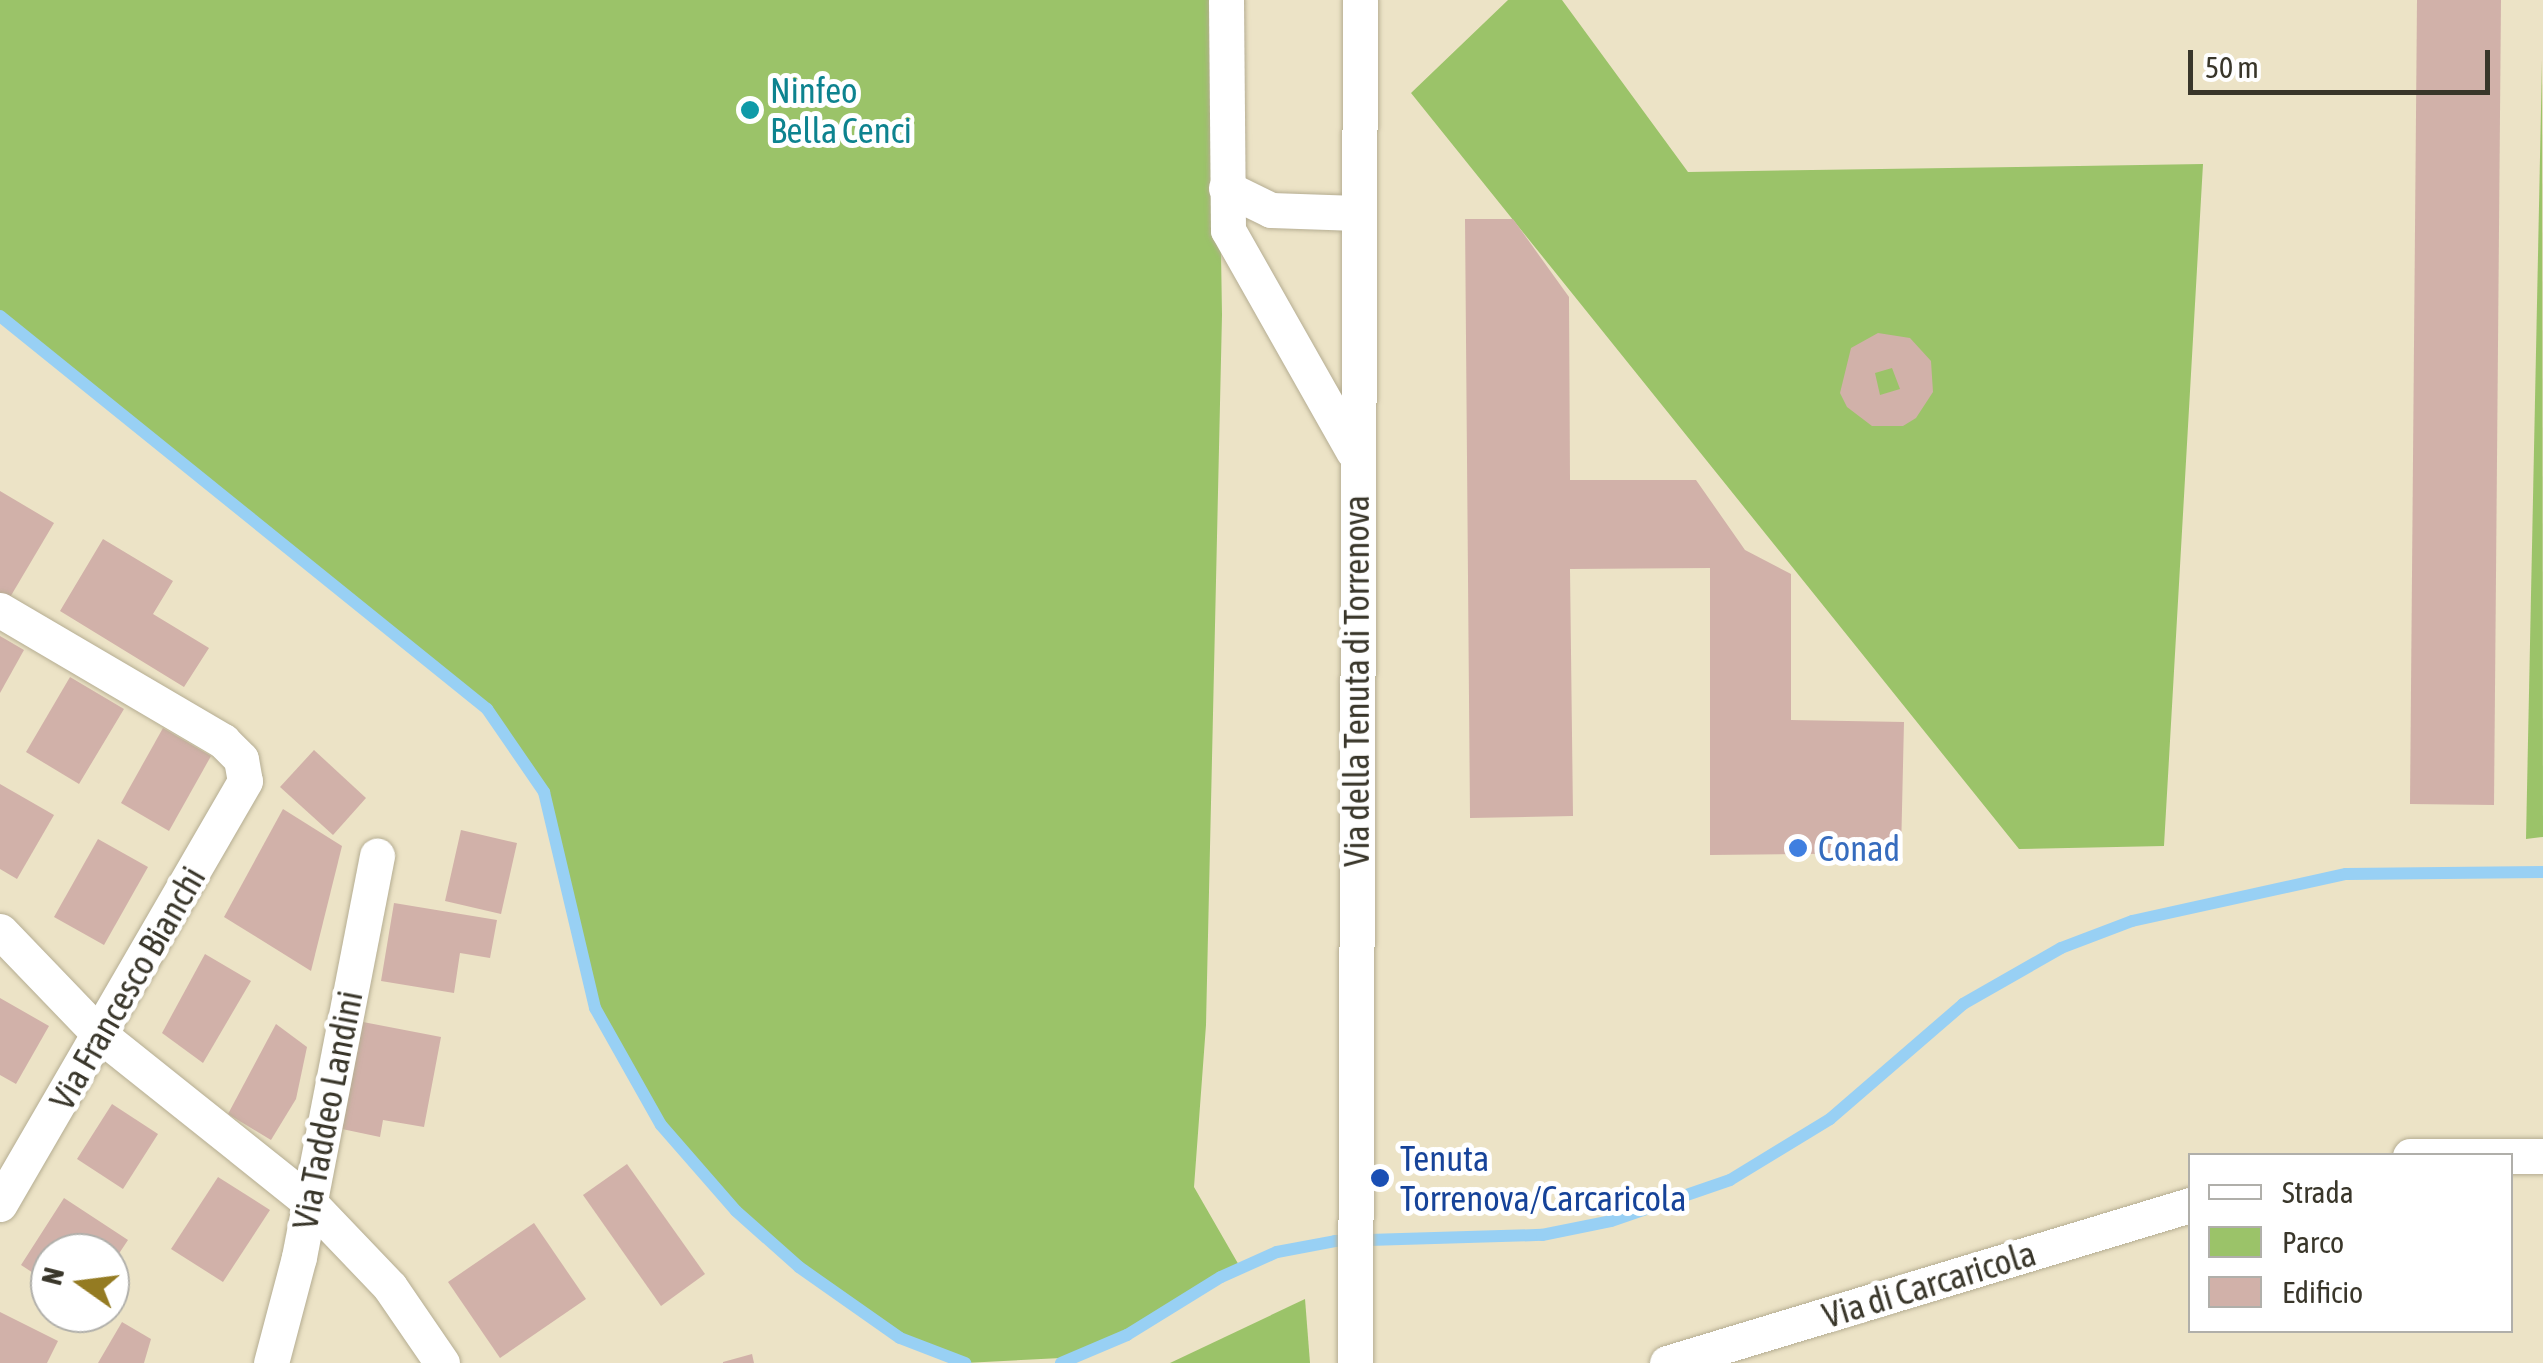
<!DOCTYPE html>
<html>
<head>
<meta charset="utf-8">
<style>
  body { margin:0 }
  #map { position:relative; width:2543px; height:1363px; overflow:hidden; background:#ece3c6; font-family:"Asap Condensed",sans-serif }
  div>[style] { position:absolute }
  .green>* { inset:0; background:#9bc369 }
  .stream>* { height:12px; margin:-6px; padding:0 6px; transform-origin:6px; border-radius:6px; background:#98d0f4 }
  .building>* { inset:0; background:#d1b1a9 }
  .roads { filter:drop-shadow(0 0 2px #b5ad92) drop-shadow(0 0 2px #b5ad92) }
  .street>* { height:35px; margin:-17.5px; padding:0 17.5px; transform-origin:17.5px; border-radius:17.5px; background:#fff }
  .dots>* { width:28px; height:28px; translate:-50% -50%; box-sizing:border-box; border:5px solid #fff; border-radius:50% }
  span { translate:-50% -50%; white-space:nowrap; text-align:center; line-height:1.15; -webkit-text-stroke:10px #fff; paint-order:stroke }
  .culture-label { font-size:35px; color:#0d838f }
  .left { translate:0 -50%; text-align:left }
  .street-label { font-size:35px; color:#39362a }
  .shop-label { font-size:35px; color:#366cbe }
  .transit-label { font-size:35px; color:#164399 }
  .legend { position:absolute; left:2188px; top:1153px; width:325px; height:180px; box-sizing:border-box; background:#fff; border:2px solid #b0afaa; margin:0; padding:12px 18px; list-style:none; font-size:30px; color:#39362a }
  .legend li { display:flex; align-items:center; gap:20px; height:50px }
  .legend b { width:50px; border:2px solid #b0afaa }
  .north { position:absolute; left:30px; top:1233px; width:100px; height:100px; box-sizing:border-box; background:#fff; border:2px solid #b0afaa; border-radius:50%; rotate:284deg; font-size:28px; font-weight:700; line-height:40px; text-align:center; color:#39362a }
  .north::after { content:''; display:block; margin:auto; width:35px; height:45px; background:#947b22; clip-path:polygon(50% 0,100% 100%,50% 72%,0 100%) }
  .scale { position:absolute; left:2188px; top:50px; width:302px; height:45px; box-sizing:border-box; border:5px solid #39362a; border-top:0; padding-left:12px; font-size:30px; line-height:35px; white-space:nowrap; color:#39362a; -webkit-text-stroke:8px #fff; paint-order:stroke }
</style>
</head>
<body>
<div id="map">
  <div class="green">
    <div style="clip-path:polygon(0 0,1217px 0,1222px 315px,1206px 1025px,1194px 1187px,1240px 1267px,1081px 1357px,965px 1363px,923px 1350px,867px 1317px,736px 1211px,661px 1125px,606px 1034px,588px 984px,551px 811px,513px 739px,473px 696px,0 316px)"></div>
    <div style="clip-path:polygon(1508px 0,1562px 0,1688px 172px,2203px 164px,2164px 846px,2019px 849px,1411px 93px)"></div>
    <div style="clip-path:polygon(2542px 60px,2543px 837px,2526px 839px)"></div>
    <div style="clip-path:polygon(1305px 1299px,1310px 1363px,1170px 1363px)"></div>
  </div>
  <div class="stream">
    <div style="left:0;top:316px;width:626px;rotate:38.9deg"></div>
    <div style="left:487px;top:709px;width:101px;rotate:55.5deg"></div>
    <div style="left:544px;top:792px;width:222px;rotate:76.7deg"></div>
    <div style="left:595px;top:1008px;width:134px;rotate:60.6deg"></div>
    <div style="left:661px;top:1125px;width:114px;rotate:48.9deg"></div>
    <div style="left:736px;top:1211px;width:84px;rotate:41.6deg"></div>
    <div style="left:799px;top:1267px;width:123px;rotate:35.1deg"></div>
    <div style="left:900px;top:1338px;width:70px;rotate:21deg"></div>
    <div style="left:1061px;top:1363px;width:72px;rotate:-23deg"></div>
    <div style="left:1127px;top:1335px;width:110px;rotate:-31.7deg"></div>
    <div style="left:1221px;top:1277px;width:61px;rotate:-24.1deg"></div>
    <div style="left:1277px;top:1252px;width:59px;rotate:-10.7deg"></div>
    <div style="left:1335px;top:1241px;width:207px;rotate:-1.7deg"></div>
    <div style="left:1542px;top:1235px;width:70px;rotate:-11.5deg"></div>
    <div style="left:1611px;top:1221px;width:126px;rotate:-19deg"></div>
    <div style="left:1730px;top:1180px;width:117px;rotate:-31.4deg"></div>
    <div style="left:1830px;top:1119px;width:176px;rotate:-40.8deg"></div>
    <div style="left:1963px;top:1004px;width:113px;rotate:-29.7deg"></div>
    <div style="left:2061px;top:948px;width:76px;rotate:-20.8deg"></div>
    <div style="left:2132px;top:921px;width:219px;rotate:-12.4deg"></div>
    <div style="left:2346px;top:874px;width:197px;rotate:-0.6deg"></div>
  </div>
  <div class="building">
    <div style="clip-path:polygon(2417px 0,2501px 0,2494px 805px,2410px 804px)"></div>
    <div style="clip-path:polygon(1465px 219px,1513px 219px,1569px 297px,1570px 480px,1696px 480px,1745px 550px,1791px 574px,1791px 720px,1904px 722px,1901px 853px,1710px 855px,1710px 568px,1570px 569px,1573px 816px,1470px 818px)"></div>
    <div style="clip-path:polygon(evenodd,1878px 333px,1910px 338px,1931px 361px,1933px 392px,1916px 418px,1903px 426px,1872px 426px,1847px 407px,1840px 393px,1851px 348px,1878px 333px,1892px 368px,1900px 389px,1880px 395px,1875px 373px,1892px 368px)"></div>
    <div style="clip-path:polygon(0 491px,54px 523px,9px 599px,0 594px)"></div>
    <div style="clip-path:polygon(103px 539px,173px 581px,153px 614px,209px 648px,184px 687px,60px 611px)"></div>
    <div style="clip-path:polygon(0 636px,24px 650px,0 693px)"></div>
    <div style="clip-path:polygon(70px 677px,124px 709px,79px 784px,26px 752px)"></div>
    <div style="clip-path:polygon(163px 728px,211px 756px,169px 831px,121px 803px)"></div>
    <div style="clip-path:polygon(314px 750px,366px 798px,333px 835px,280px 787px)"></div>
    <div style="clip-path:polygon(0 784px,54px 815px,17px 879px,0 869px)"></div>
    <div style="clip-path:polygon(283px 809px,342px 846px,311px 971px,224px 917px)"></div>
    <div style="clip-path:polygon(461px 830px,517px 843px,501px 914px,445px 901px)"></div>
    <div style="clip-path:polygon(98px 839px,148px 867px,104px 945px,54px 917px)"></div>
    <div style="clip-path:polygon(394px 903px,497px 920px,490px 958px,460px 953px,454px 993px,381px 981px)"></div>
    <div style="clip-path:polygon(205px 954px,251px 981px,203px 1063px,162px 1033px)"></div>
    <div style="clip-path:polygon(0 998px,49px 1026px,16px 1084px,0 1075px)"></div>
    <div style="clip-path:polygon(363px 1022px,441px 1037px,424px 1127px,383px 1120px,380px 1137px,342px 1129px)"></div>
    <div style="clip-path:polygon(276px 1024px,307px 1047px,296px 1099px,271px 1140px,228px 1114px)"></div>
    <div style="clip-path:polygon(112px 1104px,158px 1134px,123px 1189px,77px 1159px)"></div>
    <div style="clip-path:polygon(627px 1164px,705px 1274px,661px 1306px,583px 1195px)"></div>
    <div style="clip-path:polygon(218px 1177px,270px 1210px,223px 1282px,171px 1249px)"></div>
    <div style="clip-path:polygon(64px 1198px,128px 1240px,110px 1267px,110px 1253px,50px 1253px,50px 1284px,21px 1265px)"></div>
    <div style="clip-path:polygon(534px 1223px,586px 1299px,500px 1358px,448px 1282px)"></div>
    <div style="clip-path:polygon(0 1312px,58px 1341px,47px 1363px,0 1363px)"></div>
    <div style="clip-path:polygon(122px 1322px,151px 1339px,144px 1363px,98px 1363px)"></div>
    <div style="clip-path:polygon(752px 1354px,754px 1363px,723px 1363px,723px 1362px)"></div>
  </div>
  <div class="roads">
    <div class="street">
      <div style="left:1226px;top:0;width:230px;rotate:89.5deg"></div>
      <div style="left:1228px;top:230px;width:254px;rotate:60.5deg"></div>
      <div style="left:1226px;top:188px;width:50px;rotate:26.1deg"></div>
      <div style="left:1271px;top:210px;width:86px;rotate:2deg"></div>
      <div style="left:0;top:610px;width:259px;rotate:30.4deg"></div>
      <div style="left:223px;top:741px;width:25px;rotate:45deg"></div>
      <div style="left:241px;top:759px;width:22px;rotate:80deg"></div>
      <div style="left:245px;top:781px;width:489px;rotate:120.1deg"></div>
      <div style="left:0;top:931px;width:143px;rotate:46.1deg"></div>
      <div style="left:99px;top:1034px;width:266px;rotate:38.6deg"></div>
      <div style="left:307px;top:1200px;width:120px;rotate:46.3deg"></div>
      <div style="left:390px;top:1287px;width:92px;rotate:55.6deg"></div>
      <div style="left:2410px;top:1156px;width:133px"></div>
      <div style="left:271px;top:1363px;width:110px;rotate:-75.2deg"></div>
      <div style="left:299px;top:1257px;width:409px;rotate:-79deg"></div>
      <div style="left:1355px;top:1363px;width:1363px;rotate:-89.79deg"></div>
      <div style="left:1667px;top:1363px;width:546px;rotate:-16.81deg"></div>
    </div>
  </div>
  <div class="dots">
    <div style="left:750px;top:110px;background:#0f9aa8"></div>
    <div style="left:1798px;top:848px;background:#3f7fe0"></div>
    <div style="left:1380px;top:1178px;background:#1a4fb4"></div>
  </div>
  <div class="culture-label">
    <span class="left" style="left:770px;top:110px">Ninfeo<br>Bella Cenci</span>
  </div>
  <div class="street-label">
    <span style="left:1356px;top:681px;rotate:-90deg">Via della Tenuta di Torrenova</span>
    <span style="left:127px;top:988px;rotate:-60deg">Via Francesco Bianchi</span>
    <span style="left:327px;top:1110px;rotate:-79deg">Via Taddeo Landini</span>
    <span style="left:1929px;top:1284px;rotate:-17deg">Via di Carcaricola</span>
  </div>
  <div class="shop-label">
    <span class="left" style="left:1818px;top:848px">Conad</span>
  </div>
  <div class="transit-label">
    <span class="left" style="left:1400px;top:1178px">Tenuta<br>Torrenova/Carcaricola</span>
  </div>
  <ul class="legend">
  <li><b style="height:12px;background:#fff"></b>Strada</li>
  <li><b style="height:28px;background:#9bc369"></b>Parco</li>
  <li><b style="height:28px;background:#d1b1a9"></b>Edificio</li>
  </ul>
  <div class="north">N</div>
  <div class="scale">50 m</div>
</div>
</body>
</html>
